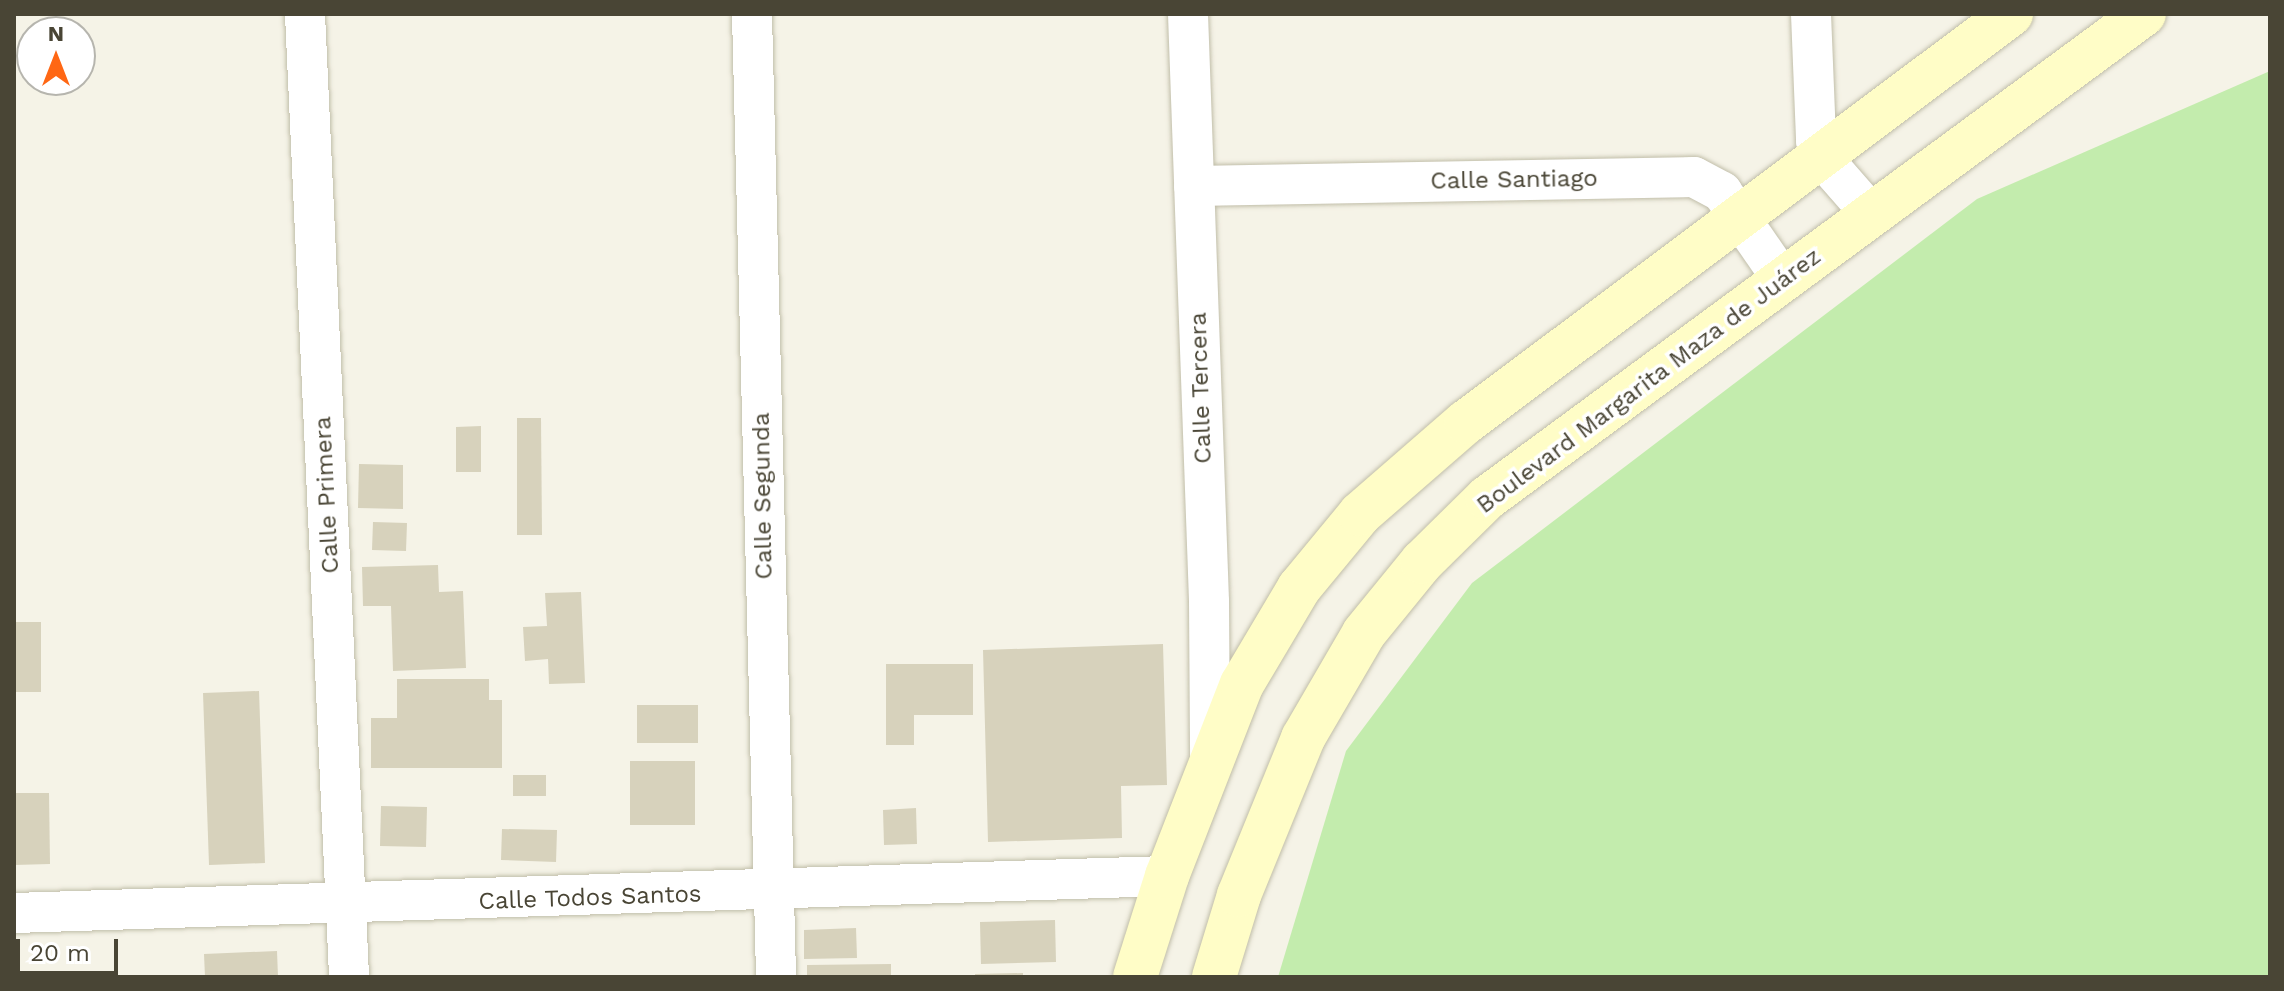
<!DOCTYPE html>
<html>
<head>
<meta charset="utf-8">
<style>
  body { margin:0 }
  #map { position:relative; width:2284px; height:991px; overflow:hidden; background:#f5f3e7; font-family:"Work Sans",sans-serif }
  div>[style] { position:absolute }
  .green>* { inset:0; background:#c3ecad }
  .building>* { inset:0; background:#d7d2bc }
  .roads { filter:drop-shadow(0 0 2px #c1bea9) drop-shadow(0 0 2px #c1bea9) }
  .minor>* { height:40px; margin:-20px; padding:0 20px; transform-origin:20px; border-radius:20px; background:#fff }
  .secondary>* { height:44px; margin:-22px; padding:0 22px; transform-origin:22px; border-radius:22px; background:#fffdc7 }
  span { translate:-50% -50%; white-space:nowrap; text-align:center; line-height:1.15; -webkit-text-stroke:7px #fff; paint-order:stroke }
  .street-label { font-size:24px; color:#494535 }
  .frame { position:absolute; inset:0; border:16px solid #494535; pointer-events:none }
  .north { position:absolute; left:16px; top:16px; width:80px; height:80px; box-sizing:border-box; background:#fff; border:2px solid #b6b5ae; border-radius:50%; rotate:0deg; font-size:22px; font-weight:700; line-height:32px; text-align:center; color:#494535 }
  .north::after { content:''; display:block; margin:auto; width:28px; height:36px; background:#ff6714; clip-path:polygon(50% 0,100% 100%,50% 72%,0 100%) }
  .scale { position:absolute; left:16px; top:939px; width:102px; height:36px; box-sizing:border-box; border:4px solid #494535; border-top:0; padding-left:10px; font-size:24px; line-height:28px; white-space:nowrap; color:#494535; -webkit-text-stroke:6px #fff; paint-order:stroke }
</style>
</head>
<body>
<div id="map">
  <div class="green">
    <div style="clip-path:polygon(2270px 71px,2270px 977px,1278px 977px,1346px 751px,1472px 583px,1977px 199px)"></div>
  </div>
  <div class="building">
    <div style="clip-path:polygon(517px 418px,541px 418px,542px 535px,517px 535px)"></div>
    <div style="clip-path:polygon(481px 426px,481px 472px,456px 472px,456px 427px)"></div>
    <div style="clip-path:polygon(359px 464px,403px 465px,403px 509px,358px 508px)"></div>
    <div style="clip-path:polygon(373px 522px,407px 523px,406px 551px,372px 550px)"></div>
    <div style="clip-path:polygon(438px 565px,439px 592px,463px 591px,466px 668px,393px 671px,391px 606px,363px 606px,362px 567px)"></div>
    <div style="clip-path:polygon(581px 592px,585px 683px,549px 684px,548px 659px,525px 661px,523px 627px,547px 626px,545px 593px)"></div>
    <div style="clip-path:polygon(14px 622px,41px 622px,41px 692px,14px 692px)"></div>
    <div style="clip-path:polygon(1163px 644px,1167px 785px,1121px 786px,1122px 838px,988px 842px,983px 650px)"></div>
    <div style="clip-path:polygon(886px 664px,973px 664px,973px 715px,914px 715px,914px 745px,886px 745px)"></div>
    <div style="clip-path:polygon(397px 679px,489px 679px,489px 700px,502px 700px,502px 768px,371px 768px,371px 718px,397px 718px)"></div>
    <div style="clip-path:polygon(259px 691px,265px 863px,209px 865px,203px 693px)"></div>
    <div style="clip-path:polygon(637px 705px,698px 705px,698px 743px,637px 743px)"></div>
    <div style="clip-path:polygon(630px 761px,695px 761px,695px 825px,630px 825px)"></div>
    <div style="clip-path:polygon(513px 775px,546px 775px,546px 796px,513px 796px)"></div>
    <div style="clip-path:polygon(14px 793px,49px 793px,50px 864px,14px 865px)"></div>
    <div style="clip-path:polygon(381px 806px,427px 807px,426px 847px,380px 846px)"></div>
    <div style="clip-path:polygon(916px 808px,917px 844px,884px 845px,883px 810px)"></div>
    <div style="clip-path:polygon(502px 829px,557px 830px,556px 862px,501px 860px)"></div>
    <div style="clip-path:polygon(1055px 920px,1056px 962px,981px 964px,980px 922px)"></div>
    <div style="clip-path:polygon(856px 928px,857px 958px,804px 959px,804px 930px)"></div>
    <div style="clip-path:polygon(277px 951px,278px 977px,205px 977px,204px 954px)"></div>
    <div style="clip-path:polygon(891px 964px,891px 977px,807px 977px,807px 965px)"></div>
    <div style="clip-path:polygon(1023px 973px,1023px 977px,975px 977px,975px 974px)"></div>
  </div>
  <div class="roads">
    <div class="minor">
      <div style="left:305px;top:14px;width:964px;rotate:87.38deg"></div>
      <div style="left:752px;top:14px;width:963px;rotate:88.57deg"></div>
      <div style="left:1188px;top:14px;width:588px;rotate:87.95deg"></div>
      <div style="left:1209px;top:602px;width:160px;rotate:89.6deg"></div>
      <div style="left:1811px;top:14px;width:127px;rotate:87.7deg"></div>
      <div style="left:1816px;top:141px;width:19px;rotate:69deg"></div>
      <div style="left:1823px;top:159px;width:74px;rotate:48.8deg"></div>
      <div style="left:1194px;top:186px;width:500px;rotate:-1.03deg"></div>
      <div style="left:1694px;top:177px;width:32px;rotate:28deg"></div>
      <div style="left:1722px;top:192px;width:107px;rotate:55.3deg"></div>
      <div style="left:14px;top:913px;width:1154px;rotate:-1.84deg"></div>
    </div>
    <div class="secondary">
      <div style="left:1135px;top:977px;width:106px;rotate:-72.4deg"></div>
      <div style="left:1167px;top:876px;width:206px;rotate:-68.7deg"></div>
      <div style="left:1242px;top:684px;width:112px;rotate:-59.3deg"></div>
      <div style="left:1299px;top:588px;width:96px;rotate:-50.5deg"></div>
      <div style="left:1360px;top:514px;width:140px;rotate:-41deg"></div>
      <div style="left:1466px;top:422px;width:681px;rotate:-36.82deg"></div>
      <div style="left:1214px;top:977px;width:86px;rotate:-73deg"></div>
      <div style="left:1239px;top:895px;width:170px;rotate:-67.8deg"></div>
      <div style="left:1303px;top:738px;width:121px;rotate:-59.8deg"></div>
      <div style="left:1364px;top:633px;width:92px;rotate:-50.8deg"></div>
      <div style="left:1422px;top:562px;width:91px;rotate:-44.6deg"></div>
      <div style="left:1487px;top:498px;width:816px;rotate:-36.38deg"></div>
    </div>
  </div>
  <div class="street-label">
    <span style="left:1514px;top:180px;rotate:-1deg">Calle Santiago</span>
    <span style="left:1649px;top:381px;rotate:-37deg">Boulevard Margarita Maza de Juárez</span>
    <span style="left:1201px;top:388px;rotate:-92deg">Calle Tercera</span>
    <span style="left:327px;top:495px;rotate:-93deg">Calle Primera</span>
    <span style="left:763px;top:496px;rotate:-91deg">Calle Segunda</span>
    <span style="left:590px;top:898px;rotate:-2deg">Calle Todos Santos</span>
  </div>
  <div class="frame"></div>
  <div class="north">N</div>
  <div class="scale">20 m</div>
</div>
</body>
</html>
